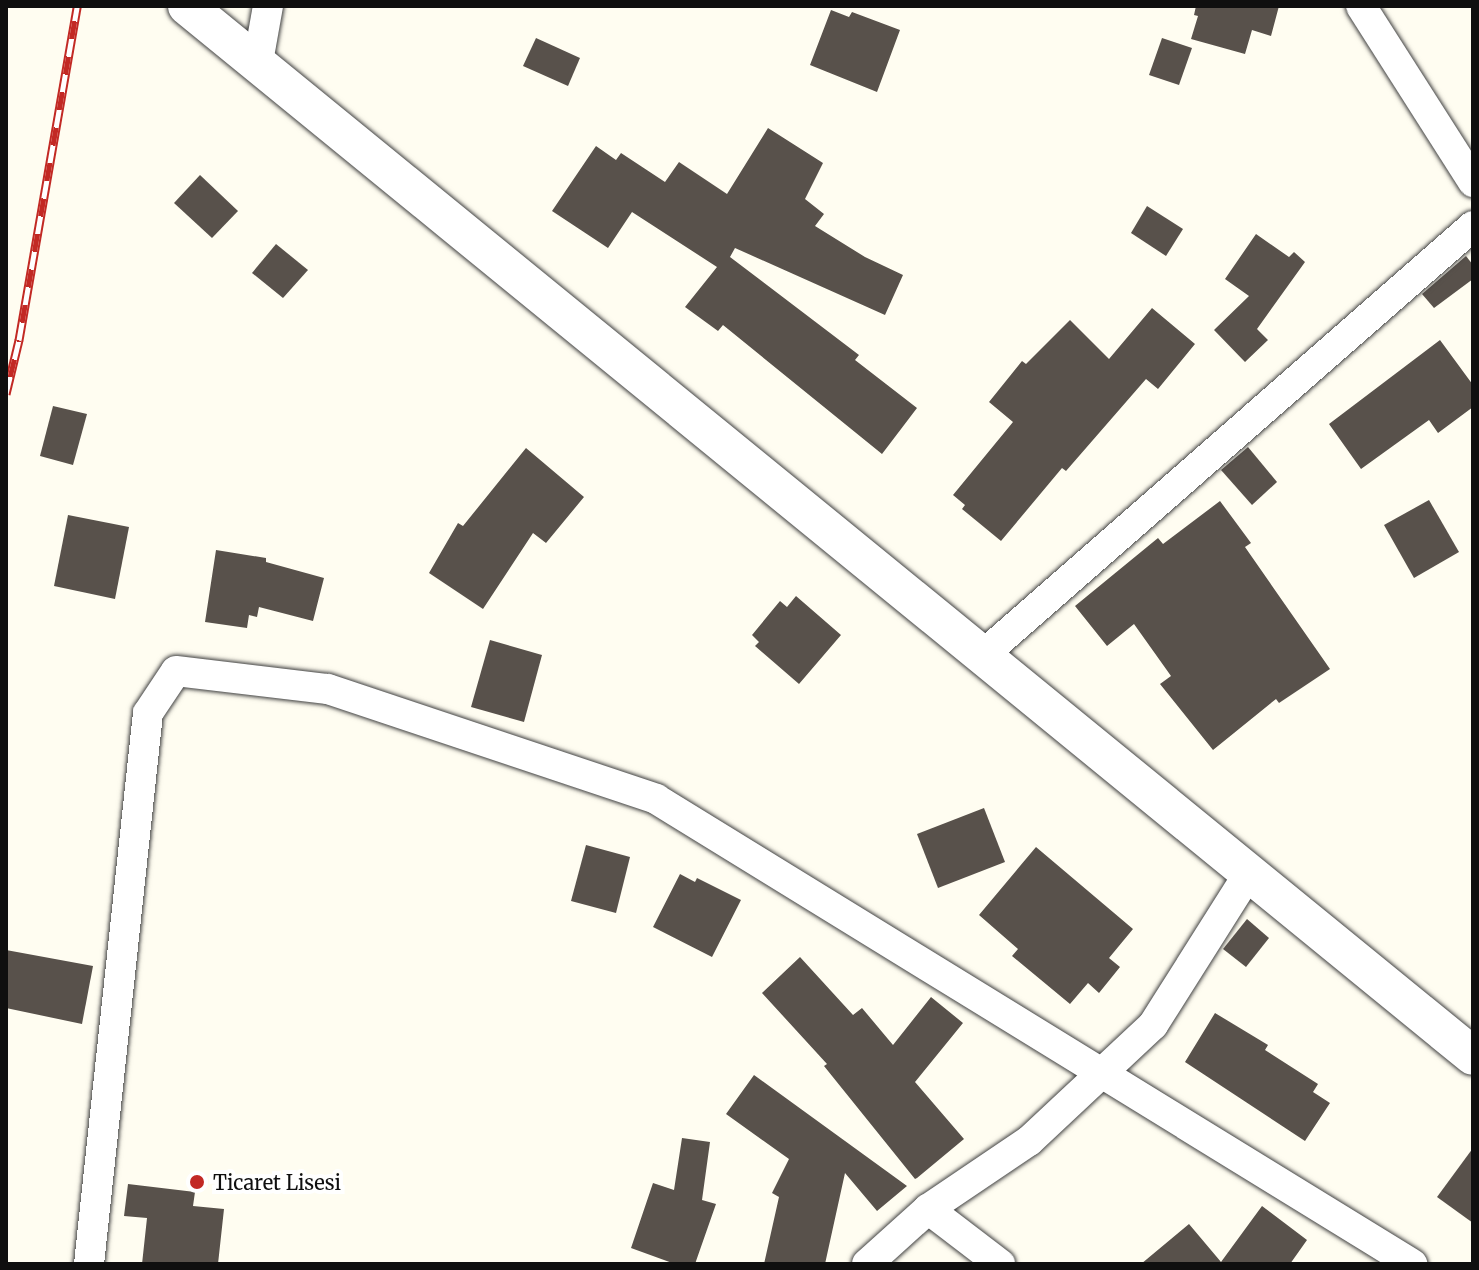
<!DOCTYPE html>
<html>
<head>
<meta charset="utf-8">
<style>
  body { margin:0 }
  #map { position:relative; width:1479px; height:1270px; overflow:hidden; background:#fffdf1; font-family:Merriweather,serif }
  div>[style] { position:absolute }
  .building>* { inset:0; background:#58514b }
  .roads { filter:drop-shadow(0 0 2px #424242) drop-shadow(0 0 2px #424242) }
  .minor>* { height:30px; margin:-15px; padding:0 15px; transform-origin:15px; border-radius:15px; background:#fff }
  .tertiary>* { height:38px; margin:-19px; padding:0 19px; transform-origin:19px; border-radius:19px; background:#fff }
  .rail>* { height:9px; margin-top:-4.5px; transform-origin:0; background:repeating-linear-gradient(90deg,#fff 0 18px,#c22924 0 36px); box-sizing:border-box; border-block:2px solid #c22924 }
  .dots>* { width:22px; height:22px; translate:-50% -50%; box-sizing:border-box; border:4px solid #fff; border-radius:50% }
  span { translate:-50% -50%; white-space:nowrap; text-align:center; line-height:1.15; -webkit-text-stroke:8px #fff; paint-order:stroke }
  .poi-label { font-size:20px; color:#0f0f0f }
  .left { translate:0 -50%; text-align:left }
  .frame { position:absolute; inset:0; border:8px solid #0f0f0f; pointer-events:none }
</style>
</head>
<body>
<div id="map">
  <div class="building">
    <div style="clip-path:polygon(1196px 6px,1279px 6px,1271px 36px,1252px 30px,1245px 54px,1191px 39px,1198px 16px,1194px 15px)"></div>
    <div style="clip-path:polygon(831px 10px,849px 17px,852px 12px,900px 30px,877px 92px,810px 65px)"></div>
    <div style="clip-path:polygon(536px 38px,580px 58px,568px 86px,523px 66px)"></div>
    <div style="clip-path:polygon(1162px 38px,1192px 48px,1179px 85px,1149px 75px)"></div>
    <div style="clip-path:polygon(768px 128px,823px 163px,805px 199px,824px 214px,815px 226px,865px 257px,903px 275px,885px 315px,735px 248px,730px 257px,859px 355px,855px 360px,917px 408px,882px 454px,723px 325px,718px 331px,685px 307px,717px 267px,632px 212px,608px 248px,552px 211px,596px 146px,616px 160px,621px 153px,665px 182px,679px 162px,727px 194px)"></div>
    <div style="clip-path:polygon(200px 175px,238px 211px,212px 238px,174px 203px)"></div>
    <div style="clip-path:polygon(1147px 206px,1183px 229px,1166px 256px,1131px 233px)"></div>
    <div style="clip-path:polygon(1256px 234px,1289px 257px,1294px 252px,1305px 262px,1257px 329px,1268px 340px,1245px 362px,1214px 330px,1249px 296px,1225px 279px)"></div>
    <div style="clip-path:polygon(276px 244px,308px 270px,283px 298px,252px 273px)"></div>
    <div style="clip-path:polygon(1466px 256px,1473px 265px,1473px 279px,1434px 308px,1422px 294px)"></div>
    <div style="clip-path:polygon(1152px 308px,1195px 344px,1158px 389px,1146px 379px,1066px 471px,1062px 468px,1001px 541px,962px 509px,965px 505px,953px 495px,1013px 422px,989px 402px,1022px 361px,1026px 364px,1070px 320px,1109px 359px)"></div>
    <div style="clip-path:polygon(1440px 340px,1473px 385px,1473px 407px,1438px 433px,1429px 420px,1361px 469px,1329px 424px)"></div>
    <div style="clip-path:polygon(53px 406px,87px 414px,73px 465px,40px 456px)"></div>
    <div style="clip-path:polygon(1248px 447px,1277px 482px,1252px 505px,1221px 470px)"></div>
    <div style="clip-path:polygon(526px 448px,584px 497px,546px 543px,533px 533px,483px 609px,429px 573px,458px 523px,463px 526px)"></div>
    <div style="clip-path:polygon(1429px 500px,1459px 552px,1414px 578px,1384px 525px)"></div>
    <div style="clip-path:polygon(1220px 501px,1251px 543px,1245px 547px,1330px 669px,1279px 703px,1276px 699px,1213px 750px,1160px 684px,1171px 676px,1134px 624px,1107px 646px,1075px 606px,1158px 538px,1163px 544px)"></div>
    <div style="clip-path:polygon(68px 515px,129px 527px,115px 599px,54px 586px)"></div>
    <div style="clip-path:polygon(216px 550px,266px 558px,266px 562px,324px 578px,313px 621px,259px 607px,257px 617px,249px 615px,247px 628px,205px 622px)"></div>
    <div style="clip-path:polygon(796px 596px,841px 635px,799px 684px,755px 646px,759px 642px,752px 635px,780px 601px,787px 607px)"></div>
    <div style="clip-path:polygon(490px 640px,542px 655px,524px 722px,471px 707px)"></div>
    <div style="clip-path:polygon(984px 808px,1005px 862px,938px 888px,917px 834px)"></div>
    <div style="clip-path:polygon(586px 845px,630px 857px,616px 913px,571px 901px)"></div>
    <div style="clip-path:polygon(1036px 847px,1133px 929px,1109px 958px,1120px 967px,1099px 993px,1088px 983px,1070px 1004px,1012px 956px,1018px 949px,979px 915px)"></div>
    <div style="clip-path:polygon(680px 874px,695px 882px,697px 878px,741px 900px,712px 957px,653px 927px)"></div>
    <div style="clip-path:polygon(1247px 919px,1269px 938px,1246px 967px,1223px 949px)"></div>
    <div style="clip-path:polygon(6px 950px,93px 966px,82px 1024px,6px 1008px)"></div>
    <div style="clip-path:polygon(800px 957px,853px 1015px,862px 1008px,893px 1045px,931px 997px,963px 1023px,915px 1082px,964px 1139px,917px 1178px,915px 1179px,824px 1066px,827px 1064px,762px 993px)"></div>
    <div style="clip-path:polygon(1215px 1013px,1268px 1045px,1265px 1050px,1318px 1084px,1313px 1092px,1330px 1103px,1305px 1141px,1185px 1062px)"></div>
    <div style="clip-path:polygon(754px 1075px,907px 1186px,877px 1211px,845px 1173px,825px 1264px,764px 1264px,779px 1197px,772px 1193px,789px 1159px,726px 1114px)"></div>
    <div style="clip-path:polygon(682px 1138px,710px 1142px,702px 1200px,716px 1204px,695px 1264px,675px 1264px,631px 1248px,653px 1183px,674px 1190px)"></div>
    <div style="clip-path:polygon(1473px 1148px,1473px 1223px,1437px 1197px)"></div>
    <div style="clip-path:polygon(128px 1184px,195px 1192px,193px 1206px,224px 1209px,218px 1264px,142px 1264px,147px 1218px,124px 1216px)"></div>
    <div style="clip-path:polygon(1262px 1206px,1307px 1240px,1290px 1264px,1141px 1264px,1189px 1224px,1221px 1262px)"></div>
  </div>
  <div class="roads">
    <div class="minor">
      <div style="left:1361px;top:6px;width:209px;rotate:57.5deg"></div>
      <div style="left:258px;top:62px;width:57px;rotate:-79.9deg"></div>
      <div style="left:983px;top:655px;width:651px;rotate:-41.2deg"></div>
      <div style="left:928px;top:1209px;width:91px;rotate:37.4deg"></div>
      <div style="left:89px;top:1264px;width:554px;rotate:-83.89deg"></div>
      <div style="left:148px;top:713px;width:50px;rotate:-56.3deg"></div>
      <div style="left:176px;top:671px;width:153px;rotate:6.8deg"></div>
      <div style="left:328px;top:689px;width:346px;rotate:18.5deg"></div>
      <div style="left:656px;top:799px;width:888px;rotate:31.59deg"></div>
      <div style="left:867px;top:1264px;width:82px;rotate:-42deg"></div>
      <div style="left:928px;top:1209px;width:122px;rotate:-34deg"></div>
      <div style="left:1029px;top:1141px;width:170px;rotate:-43.1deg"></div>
      <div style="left:1153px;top:1025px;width:180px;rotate:-57.7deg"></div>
    </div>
    <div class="tertiary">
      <div style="left:187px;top:6px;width:1660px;rotate:39.23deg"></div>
    </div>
  </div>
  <div class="rail">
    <div style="left:6px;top:394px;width:56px;rotate:-76.5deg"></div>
    <div style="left:19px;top:340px;width:339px;rotate:-80.1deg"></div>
  </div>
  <div class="dots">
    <div style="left:197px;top:1182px;background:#c22924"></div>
  </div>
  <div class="poi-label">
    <span class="left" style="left:213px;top:1182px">Ticaret Lisesi</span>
  </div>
  <div class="frame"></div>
</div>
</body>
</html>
